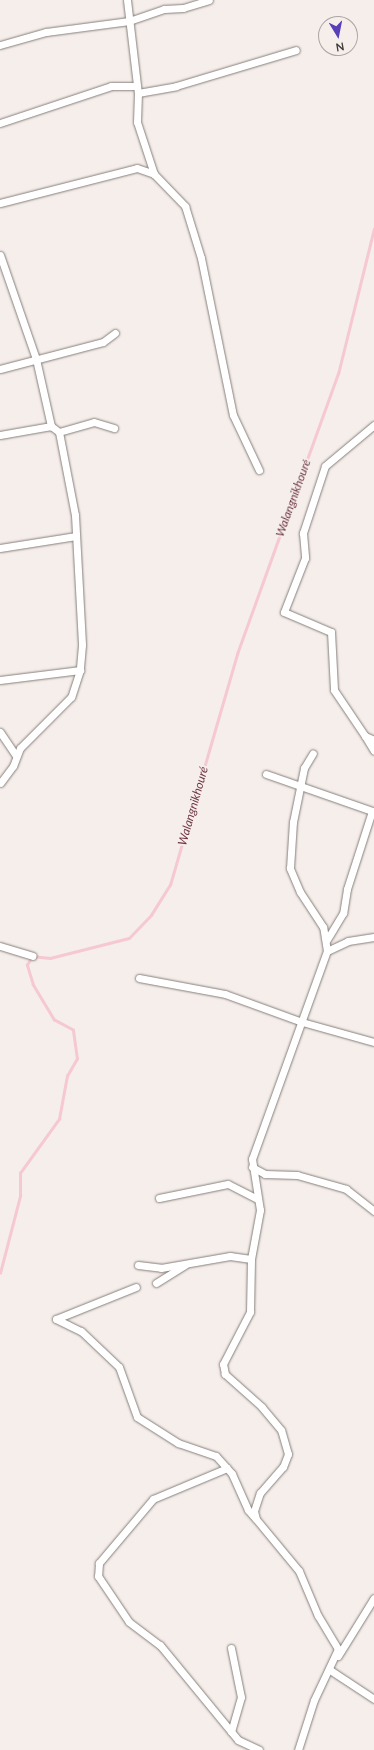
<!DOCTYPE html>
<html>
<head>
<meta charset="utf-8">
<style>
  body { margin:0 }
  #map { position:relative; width:374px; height:1750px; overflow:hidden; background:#f5eeea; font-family:Lato,sans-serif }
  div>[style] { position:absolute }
  .stream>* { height:2.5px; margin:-1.25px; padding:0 1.25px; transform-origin:1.25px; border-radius:1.25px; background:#f6c8d2 }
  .roads { filter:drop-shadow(0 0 1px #857f7b) drop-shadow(0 0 1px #857f7b) }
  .minor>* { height:7px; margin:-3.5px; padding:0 3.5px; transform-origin:3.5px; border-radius:3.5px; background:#fff }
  span { translate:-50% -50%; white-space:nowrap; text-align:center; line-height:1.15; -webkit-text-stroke:4px #f5eeea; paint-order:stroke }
  .water-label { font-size:12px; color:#713747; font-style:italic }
  .north { position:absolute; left:318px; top:16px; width:40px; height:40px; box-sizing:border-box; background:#f5eeea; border:1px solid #aca6a3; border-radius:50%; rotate:170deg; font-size:11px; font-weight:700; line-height:16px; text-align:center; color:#3e3b39 }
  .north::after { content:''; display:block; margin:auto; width:14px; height:18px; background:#573fb7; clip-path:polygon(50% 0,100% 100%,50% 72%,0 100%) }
</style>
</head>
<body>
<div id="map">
  <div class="stream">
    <div style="left:0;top:1273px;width:80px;rotate:-75.4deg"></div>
    <div style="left:20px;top:1196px;width:23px;rotate:-90deg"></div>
    <div style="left:20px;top:1173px;width:67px;rotate:-54.2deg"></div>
    <div style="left:59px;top:1119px;width:44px;rotate:-79.5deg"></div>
    <div style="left:67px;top:1076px;width:20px;rotate:-60deg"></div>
    <div style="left:77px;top:1059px;width:29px;rotate:-98deg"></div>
    <div style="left:73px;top:1030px;width:21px;rotate:-152deg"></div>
    <div style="left:54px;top:1020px;width:41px;rotate:-121deg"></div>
    <div style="left:33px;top:985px;width:21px;rotate:-107deg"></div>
    <div style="left:27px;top:965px;width:10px;rotate:-61deg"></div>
    <div style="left:32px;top:956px;width:18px;rotate:6deg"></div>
    <div style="left:50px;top:958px;width:81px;rotate:-14.2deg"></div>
    <div style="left:129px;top:938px;width:32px;rotate:-46deg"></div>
    <div style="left:151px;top:915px;width:36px;rotate:-58deg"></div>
    <div style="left:170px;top:885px;width:241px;rotate:-73.8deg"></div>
    <div style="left:237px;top:654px;width:298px;rotate:-70.2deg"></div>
    <div style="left:338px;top:374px;width:149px;rotate:-76.1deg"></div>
  </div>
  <div class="roads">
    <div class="minor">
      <div style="left:127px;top:0;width:94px;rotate:83.3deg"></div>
      <div style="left:138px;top:93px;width:29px;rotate:92deg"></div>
      <div style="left:137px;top:122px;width:55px;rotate:71.9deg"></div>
      <div style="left:0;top:45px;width:48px;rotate:-15.8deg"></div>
      <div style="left:46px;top:32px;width:84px;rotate:-7.5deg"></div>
      <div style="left:129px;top:21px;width:37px;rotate:-19deg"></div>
      <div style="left:164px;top:9px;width:19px;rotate:-3deg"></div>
      <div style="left:183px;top:8px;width:27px;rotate:-17deg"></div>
      <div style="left:138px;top:93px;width:39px;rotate:-10deg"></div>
      <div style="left:176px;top:86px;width:125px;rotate:-16.7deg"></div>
      <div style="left:0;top:123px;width:117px;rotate:-18.4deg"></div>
      <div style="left:111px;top:86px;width:26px"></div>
      <div style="left:0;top:203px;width:141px;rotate:-14.3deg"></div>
      <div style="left:137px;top:168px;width:18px;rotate:19deg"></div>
      <div style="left:154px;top:174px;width:45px;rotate:45.9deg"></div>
      <div style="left:185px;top:206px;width:54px;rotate:72.9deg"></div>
      <div style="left:201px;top:258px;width:160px;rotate:78.5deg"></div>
      <div style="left:233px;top:415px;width:61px;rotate:64.7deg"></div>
      <div style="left:0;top:255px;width:110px;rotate:70.9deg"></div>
      <div style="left:36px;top:359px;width:69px;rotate:77.4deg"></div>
      <div style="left:51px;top:426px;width:10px;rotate:37deg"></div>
      <div style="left:59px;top:432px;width:85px;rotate:79.1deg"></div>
      <div style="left:75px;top:515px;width:130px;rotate:86.9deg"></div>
      <div style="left:82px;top:645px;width:25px;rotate:95deg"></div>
      <div style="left:80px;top:670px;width:28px;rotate:108deg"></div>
      <div style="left:71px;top:697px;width:72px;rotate:135deg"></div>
      <div style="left:20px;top:748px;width:19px;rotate:111deg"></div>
      <div style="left:13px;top:766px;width:21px;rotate:127deg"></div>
      <div style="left:0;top:369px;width:106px;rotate:-14.7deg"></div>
      <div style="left:103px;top:342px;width:15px;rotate:-37deg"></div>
      <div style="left:374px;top:425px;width:64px;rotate:140.1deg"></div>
      <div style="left:325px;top:466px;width:71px;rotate:108.2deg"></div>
      <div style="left:303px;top:533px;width:25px;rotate:85deg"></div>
      <div style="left:305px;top:558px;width:58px;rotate:111.3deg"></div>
      <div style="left:284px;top:612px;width:51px;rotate:23.1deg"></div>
      <div style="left:331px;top:632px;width:58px;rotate:87deg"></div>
      <div style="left:334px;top:690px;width:55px;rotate:56deg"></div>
      <div style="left:365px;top:736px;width:10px;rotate:24deg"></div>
      <div style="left:59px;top:432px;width:36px;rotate:-16deg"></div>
      <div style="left:94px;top:422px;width:21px;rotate:17deg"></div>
      <div style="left:0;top:435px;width:52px;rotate:-10deg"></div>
      <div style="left:0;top:548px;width:77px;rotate:-9deg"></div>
      <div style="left:0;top:680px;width:81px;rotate:-7.1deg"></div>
      <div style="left:0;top:732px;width:29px;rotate:56deg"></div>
      <div style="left:365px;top:736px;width:17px;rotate:59deg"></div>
      <div style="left:266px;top:774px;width:112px;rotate:19.2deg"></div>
      <div style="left:372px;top:811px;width:82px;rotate:107.8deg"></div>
      <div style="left:347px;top:889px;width:24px;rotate:99deg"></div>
      <div style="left:343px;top:913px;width:31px;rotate:121deg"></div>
      <div style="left:0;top:946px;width:34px;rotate:17deg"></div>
      <div style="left:327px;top:951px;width:23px;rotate:-25deg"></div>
      <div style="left:348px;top:941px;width:26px;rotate:-9deg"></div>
      <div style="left:139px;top:978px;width:87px;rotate:10.5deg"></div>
      <div style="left:225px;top:994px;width:82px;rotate:20deg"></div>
      <div style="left:302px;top:1022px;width:75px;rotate:15.5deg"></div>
      <div style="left:252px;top:1167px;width:15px;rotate:28deg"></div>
      <div style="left:265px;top:1174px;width:32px;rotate:2deg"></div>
      <div style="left:297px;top:1175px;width:51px;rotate:15.9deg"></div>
      <div style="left:346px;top:1189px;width:36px;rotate:38deg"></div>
      <div style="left:159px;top:1198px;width:70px;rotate:-11.5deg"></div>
      <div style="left:228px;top:1184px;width:31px;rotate:27deg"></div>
      <div style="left:138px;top:1265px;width:23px;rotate:7deg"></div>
      <div style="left:161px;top:1268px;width:70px;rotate:-9.9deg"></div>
      <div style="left:230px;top:1256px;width:21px;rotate:8deg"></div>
      <div style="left:156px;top:1283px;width:34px;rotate:-32deg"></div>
      <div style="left:56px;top:1319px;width:28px;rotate:26deg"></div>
      <div style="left:81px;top:1331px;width:52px;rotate:43.5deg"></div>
      <div style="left:119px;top:1367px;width:53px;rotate:70.2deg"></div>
      <div style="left:137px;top:1417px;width:49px;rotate:32.4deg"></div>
      <div style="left:178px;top:1443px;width:40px;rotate:18.9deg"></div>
      <div style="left:216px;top:1456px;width:24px;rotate:48deg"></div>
      <div style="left:232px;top:1474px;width:39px;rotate:66deg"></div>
      <div style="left:248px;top:1510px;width:11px;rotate:49deg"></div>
      <div style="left:56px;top:1319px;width:86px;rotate:-21.8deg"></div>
      <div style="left:227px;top:1468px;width:80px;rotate:157.3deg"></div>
      <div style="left:153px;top:1499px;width:84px;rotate:130.2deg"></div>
      <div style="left:99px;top:1563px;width:13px;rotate:94deg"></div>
      <div style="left:98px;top:1576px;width:55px;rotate:56deg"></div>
      <div style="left:129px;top:1622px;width:39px;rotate:37deg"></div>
      <div style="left:160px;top:1645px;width:123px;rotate:50.6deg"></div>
      <div style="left:238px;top:1740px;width:23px;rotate:25deg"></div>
      <div style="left:231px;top:1648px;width:50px;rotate:78.5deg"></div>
      <div style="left:241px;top:1697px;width:36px;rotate:106deg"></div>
      <div style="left:338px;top:1656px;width:68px;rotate:-58.2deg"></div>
      <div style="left:330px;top:1670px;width:53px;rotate:33.4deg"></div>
      <div style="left:298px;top:1750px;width:52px;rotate:-72.3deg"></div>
      <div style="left:314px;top:1700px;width:56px;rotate:-64.8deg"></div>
      <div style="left:338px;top:1649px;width:39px;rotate:-121deg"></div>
      <div style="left:318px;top:1616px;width:49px;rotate:-112.9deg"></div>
      <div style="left:299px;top:1571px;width:67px;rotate:-129.6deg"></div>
      <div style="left:256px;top:1519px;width:8px;rotate:-104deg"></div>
      <div style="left:254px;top:1511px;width:19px;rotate:-72deg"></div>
      <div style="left:260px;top:1493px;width:35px;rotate:-49deg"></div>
      <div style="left:283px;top:1467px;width:14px;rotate:-69deg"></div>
      <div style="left:288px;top:1454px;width:25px;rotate:-106deg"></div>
      <div style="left:281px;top:1430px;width:30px;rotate:-130deg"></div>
      <div style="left:262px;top:1407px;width:50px;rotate:-138.3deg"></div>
      <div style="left:225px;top:1374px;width:10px;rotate:-101deg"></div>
      <div style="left:223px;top:1364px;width:59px;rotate:-62.6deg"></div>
      <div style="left:250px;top:1312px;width:53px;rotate:-88.9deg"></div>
      <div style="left:251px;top:1259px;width:50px;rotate:-79.6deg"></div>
      <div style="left:260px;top:1210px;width:52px;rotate:-98.9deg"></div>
      <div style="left:252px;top:1159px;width:221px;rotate:-70.2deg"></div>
      <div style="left:327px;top:951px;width:24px;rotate:-99deg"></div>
      <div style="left:323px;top:927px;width:42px;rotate:-123.3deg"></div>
      <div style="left:300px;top:892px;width:26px;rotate:-113deg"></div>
      <div style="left:290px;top:868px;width:46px;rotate:-86.3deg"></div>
      <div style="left:293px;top:822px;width:55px;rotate:-78.5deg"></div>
      <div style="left:304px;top:768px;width:17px;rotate:-59deg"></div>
    </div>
  </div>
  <div class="water-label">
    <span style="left:293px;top:498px;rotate:-70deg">Walangnikhouré</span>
    <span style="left:193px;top:806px;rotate:-74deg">Walangnikhouré</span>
  </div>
  <div class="north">N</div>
</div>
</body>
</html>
